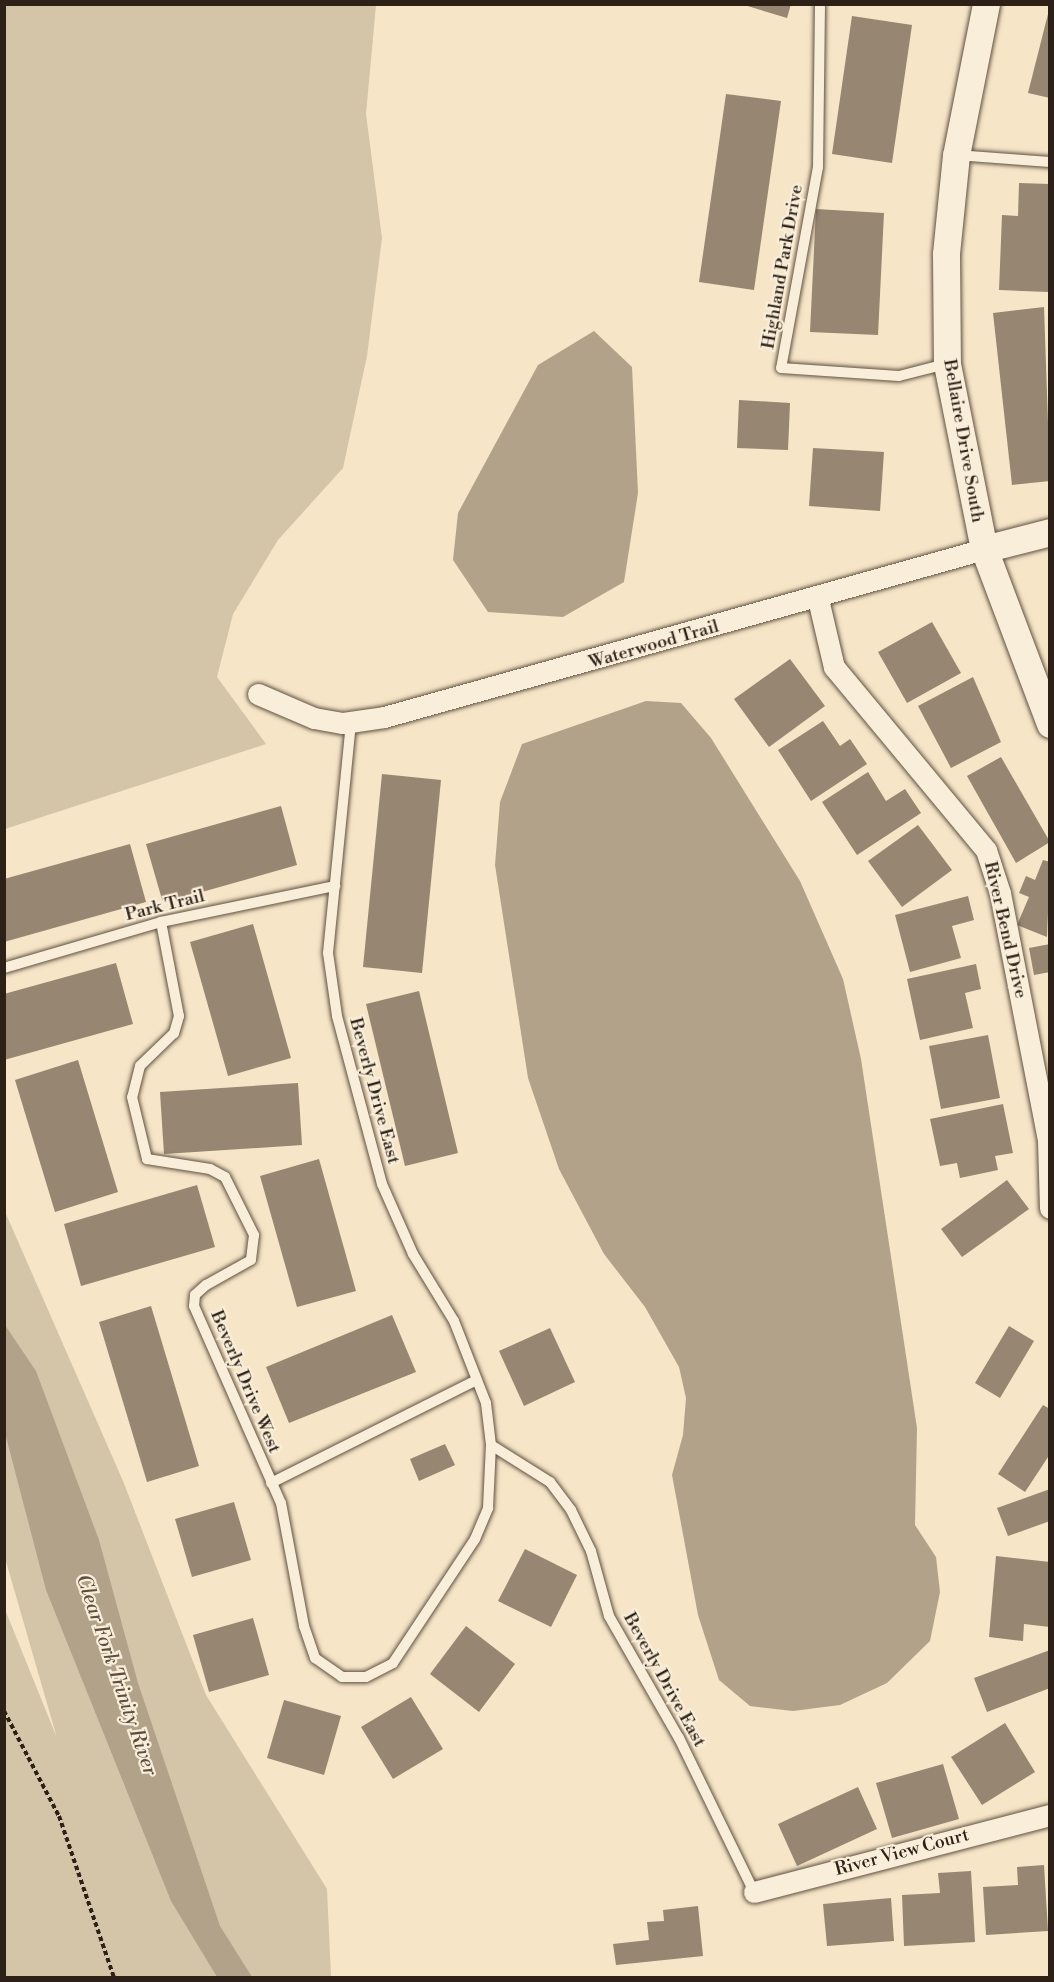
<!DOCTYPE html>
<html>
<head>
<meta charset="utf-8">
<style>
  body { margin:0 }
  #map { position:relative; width:1054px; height:1982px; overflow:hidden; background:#f6e5c6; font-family:"Libre Bodoni",serif }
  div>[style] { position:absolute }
  .green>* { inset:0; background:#d4c4a8 }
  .water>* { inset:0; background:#b2a28a }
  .building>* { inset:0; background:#968672 }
  .path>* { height:4px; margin-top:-2px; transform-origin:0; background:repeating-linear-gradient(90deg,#2d2017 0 4.5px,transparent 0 7.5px) }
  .roads { filter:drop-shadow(0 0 2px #5f5143) drop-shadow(0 0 2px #5f5143) }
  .service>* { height:10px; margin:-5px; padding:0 5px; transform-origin:5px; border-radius:5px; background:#f9eeda }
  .minor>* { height:21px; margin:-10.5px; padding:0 10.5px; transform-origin:10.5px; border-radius:10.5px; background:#f9eeda }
  .tertiary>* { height:27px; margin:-13.5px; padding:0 13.5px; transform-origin:13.5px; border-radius:13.5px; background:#f9eeda }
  span { translate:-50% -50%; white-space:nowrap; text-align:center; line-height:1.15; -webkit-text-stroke:4.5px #f9eeda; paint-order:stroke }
  .street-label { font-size:18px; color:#2d2017 }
  .water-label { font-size:20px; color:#5c4e3f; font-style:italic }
  .frame { position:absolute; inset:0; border:6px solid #2d2017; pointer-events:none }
</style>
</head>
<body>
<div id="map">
  <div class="green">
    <div style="clip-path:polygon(4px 5px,376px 5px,366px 114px,382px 238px,367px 356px,343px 468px,278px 540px,233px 614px,217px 677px,266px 744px,5px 829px)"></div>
    <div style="clip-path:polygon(6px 1214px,123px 1481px,206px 1695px,327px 1889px,331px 1977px,5px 1977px,4px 1607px,57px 1738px,5px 1558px)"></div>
  </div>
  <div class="water">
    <div style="clip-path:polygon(594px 331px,632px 367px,638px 493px,624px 582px,563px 617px,488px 612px,453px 560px,458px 513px,538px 365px)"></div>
    <div style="clip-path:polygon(646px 701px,681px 703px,711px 738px,800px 881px,843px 979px,861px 1059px,917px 1428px,915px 1525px,936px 1557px,940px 1592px,930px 1641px,887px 1683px,840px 1705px,793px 1711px,750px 1706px,719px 1680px,698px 1615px,672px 1475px,683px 1435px,686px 1398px,679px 1367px,645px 1307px,604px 1254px,559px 1169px,528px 1078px,495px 865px,500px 802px,522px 744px)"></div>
    <div style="clip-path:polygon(5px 1325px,36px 1371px,99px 1540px,138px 1683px,220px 1926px,252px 1977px,217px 1977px,171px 1901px,46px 1590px,5px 1433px)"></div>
  </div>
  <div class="building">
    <div style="clip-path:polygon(741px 4px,791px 4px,787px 18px)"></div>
    <div style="clip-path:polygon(1049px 10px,1050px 10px,1050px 98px,1028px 93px)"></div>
    <div style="clip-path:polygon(852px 16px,912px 25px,892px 163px,832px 154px)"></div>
    <div style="clip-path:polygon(726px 94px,781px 101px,754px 290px,699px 282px)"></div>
    <div style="clip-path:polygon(1019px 183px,1050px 184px,1048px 292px,999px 290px,1002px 215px,1018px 216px)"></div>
    <div style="clip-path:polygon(816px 209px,884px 213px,878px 335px,810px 332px)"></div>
    <div style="clip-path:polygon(1044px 307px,1050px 481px,1012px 485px,993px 313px)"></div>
    <div style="clip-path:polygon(739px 400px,790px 403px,788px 450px,737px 448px)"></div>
    <div style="clip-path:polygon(813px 448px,884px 452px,880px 511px,809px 506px)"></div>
    <div style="clip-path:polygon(932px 622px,961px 673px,907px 703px,878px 652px)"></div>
    <div style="clip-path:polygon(790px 659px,825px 706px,769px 747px,734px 699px)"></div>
    <div style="clip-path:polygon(973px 677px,1001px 742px,951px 768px,918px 706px)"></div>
    <div style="clip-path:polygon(823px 721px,840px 746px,850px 739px,867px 764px,811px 801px,778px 750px)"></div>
    <div style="clip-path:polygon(1001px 757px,1050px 842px,1016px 863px,967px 776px)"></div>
    <div style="clip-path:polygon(868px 772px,886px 801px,905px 789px,921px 813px,857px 855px,822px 802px)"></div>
    <div style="clip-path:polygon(382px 774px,441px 780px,422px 973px,363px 967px)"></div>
    <div style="clip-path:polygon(281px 806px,297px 865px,163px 903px,146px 844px)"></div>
    <div style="clip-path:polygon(918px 825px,952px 870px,902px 907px,868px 861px)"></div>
    <div style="clip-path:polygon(130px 844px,146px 902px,4px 942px,4px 879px)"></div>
    <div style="clip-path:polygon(1043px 860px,1050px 862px,1047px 937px,1017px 925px,1029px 897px,1019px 893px,1026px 876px,1035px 880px)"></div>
    <div style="clip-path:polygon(968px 896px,974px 920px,952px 926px,961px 958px,910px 972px,895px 915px)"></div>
    <div style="clip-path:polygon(253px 924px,291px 1058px,228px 1076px,190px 942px)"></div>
    <div style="clip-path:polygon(1050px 944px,1050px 972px,1034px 975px,1029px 948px)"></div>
    <div style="clip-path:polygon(116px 963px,133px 1024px,4px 1060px,4px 994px)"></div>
    <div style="clip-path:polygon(976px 964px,981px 989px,965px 993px,973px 1028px,920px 1040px,907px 979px)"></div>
    <div style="clip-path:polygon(419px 991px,458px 1153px,405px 1166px,366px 1004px)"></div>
    <div style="clip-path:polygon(988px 1035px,1000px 1098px,941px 1109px,929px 1046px)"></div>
    <div style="clip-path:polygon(78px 1060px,118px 1192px,55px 1212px,15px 1080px)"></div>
    <div style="clip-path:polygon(298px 1083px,302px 1145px,164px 1154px,160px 1092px)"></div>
    <div style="clip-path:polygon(1003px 1104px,1013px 1153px,995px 1156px,998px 1170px,960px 1178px,957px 1163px,940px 1166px,930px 1119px)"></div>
    <div style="clip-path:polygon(319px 1159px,356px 1291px,297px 1307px,260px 1176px)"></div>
    <div style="clip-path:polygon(1007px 1180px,1029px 1209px,962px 1257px,941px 1229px)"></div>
    <div style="clip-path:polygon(197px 1185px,215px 1247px,81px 1286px,64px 1224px)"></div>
    <div style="clip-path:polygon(151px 1306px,199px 1466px,147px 1482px,99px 1322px)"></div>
    <div style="clip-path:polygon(392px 1315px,416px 1372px,289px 1423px,266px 1367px)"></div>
    <div style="clip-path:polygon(1009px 1326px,1034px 1341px,1000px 1398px,975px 1383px)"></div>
    <div style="clip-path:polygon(550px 1328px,575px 1382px,524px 1406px,499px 1351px)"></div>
    <div style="clip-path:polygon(1043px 1405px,1050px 1409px,1050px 1454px,1025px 1492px,998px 1474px)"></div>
    <div style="clip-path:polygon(445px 1444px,455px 1465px,419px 1481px,410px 1459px)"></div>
    <div style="clip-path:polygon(1050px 1489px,1050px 1521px,1008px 1536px,997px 1508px)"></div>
    <div style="clip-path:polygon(234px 1502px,251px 1560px,192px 1577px,175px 1519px)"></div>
    <div style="clip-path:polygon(525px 1549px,577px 1575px,551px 1627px,498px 1601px)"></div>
    <div style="clip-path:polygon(996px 1556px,1050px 1562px,1050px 1627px,1024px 1624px,1023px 1641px,989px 1637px)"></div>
    <div style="clip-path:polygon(253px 1618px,269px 1675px,209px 1692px,193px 1635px)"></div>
    <div style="clip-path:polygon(466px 1626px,515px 1664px,479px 1712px,430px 1674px)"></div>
    <div style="clip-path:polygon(1050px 1650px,1050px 1688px,987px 1712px,974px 1678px)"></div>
    <div style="clip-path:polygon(411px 1697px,443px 1749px,393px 1779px,361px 1727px)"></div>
    <div style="clip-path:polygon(284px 1700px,341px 1716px,324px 1775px,267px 1758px)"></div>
    <div style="clip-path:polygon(1005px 1723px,1035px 1772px,982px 1805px,951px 1757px)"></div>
    <div style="clip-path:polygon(943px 1764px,959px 1819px,892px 1838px,876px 1783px)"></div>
    <div style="clip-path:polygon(858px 1787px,877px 1829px,797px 1866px,778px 1824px)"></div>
    <div style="clip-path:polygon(1044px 1865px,1048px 1931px,986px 1935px,983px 1887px,1018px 1885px,1017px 1867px)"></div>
    <div style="clip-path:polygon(971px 1871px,975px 1942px,904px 1946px,902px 1895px,940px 1893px,938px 1873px)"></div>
    <div style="clip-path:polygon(891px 1898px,894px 1941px,827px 1946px,823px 1904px)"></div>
    <div style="clip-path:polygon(698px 1906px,703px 1956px,616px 1965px,613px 1944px,649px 1940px,647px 1922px,664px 1921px,663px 1910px)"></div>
  </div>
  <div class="path">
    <div style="left:4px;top:1711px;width:119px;rotate:62.4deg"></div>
    <div style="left:59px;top:1816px;width:171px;rotate:71.2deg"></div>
  </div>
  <div class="roads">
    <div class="service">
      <div style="left:820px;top:4px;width:163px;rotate:90.7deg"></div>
      <div style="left:818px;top:167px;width:204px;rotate:100.4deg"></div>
      <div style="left:781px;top:368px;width:118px;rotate:3.9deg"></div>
      <div style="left:899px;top:376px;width:49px;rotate:-14.3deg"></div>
      <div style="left:956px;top:155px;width:94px;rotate:4.3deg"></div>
      <div style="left:161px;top:922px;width:96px;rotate:79.2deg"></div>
      <div style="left:179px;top:1016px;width:18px;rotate:106deg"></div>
      <div style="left:174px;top:1033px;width:47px;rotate:135.9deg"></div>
      <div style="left:140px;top:1066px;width:32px;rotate:104deg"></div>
      <div style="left:132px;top:1097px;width:64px;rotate:76.4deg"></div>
      <div style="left:147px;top:1159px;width:64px;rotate:9deg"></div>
      <div style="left:210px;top:1169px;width:17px;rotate:28deg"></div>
      <div style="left:225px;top:1177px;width:65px;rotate:63.4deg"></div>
      <div style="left:254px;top:1235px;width:25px;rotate:97deg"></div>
      <div style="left:251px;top:1260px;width:51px;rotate:150.9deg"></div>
      <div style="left:206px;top:1285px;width:15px;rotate:138deg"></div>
      <div style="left:195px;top:1295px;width:11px;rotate:95deg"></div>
      <div style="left:194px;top:1306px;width:215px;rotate:66.2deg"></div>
      <div style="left:281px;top:1503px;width:125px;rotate:79.4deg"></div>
      <div style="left:304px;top:1626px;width:34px;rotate:71deg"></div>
      <div style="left:315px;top:1658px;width:33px;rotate:35deg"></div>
      <div style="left:342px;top:1677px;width:24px"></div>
      <div style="left:366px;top:1677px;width:30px;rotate:-27deg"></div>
      <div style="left:393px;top:1663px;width:149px;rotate:-56.5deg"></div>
      <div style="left:475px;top:1539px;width:34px;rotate:-67deg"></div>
      <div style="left:488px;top:1508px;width:63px;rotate:-87.3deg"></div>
      <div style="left:491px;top:1445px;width:42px;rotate:-96.8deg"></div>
      <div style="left:486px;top:1403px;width:88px;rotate:-111.3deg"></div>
      <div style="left:454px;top:1321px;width:79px;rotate:-121.5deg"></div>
      <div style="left:413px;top:1254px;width:77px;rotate:-113.9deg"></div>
      <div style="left:382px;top:1184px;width:174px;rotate:-105deg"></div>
      <div style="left:337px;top:1016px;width:64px;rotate:-98.1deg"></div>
      <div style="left:328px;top:953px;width:232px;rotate:-84.3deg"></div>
      <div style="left:4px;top:968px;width:164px;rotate:-16.3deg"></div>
      <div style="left:161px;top:922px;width:178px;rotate:-11.7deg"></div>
      <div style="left:491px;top:1445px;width:70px;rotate:32.1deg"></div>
      <div style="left:550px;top:1482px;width:35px;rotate:53deg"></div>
      <div style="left:571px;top:1510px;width:46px;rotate:64deg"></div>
      <div style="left:591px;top:1551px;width:67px;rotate:74.5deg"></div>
      <div style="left:609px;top:1616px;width:141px;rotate:60.2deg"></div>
      <div style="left:679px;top:1738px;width:171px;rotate:64deg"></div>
      <div style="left:271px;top:1483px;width:230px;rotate:-26.6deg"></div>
    </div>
    <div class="minor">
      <div style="left:818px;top:599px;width:70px;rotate:76.8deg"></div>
      <div style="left:834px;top:667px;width:238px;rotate:50.3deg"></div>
      <div style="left:986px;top:850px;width:45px;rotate:72deg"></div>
      <div style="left:1000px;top:893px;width:253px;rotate:79deg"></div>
      <div style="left:1048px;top:1141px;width:67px;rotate:88.3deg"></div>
      <div style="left:258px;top:694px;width:61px;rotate:23.2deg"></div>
      <div style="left:314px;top:718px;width:29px;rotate:10deg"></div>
      <div style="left:343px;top:723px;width:41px;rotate:-8.3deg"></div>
      <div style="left:384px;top:717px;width:623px;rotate:-15.64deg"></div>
      <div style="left:754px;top:1892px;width:306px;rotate:-14.6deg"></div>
    </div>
    <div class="tertiary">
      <div style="left:986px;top:4px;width:154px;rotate:101.2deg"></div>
      <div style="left:956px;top:155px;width:100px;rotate:95.8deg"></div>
      <div style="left:946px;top:254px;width:110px;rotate:89.5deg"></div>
      <div style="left:947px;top:364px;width:189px;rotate:78.7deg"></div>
      <div style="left:984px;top:549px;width:187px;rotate:69.3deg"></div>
      <div style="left:984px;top:549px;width:68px;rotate:-14.4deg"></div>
    </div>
  </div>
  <div class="street-label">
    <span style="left:783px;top:267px;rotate:-80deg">Highland Park Drive</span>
    <span style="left:963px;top:441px;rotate:80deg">Bellaire Drive South</span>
    <span style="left:654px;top:645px;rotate:-16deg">Waterwood Trail</span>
    <span style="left:165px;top:906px;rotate:-14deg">Park Trail</span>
    <span style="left:1005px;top:930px;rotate:77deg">River Bend Drive</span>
    <span style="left:374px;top:1091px;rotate:75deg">Beverly Drive East</span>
    <span style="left:245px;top:1382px;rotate:67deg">Beverly Drive West</span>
    <span style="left:664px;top:1680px;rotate:61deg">Beverly Drive East</span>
    <span style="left:902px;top:1853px;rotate:-15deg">River View Court</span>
  </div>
  <div class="water-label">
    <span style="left:116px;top:1675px;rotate:71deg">Clear Fork Trinity River</span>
  </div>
  <div class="frame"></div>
</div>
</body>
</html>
